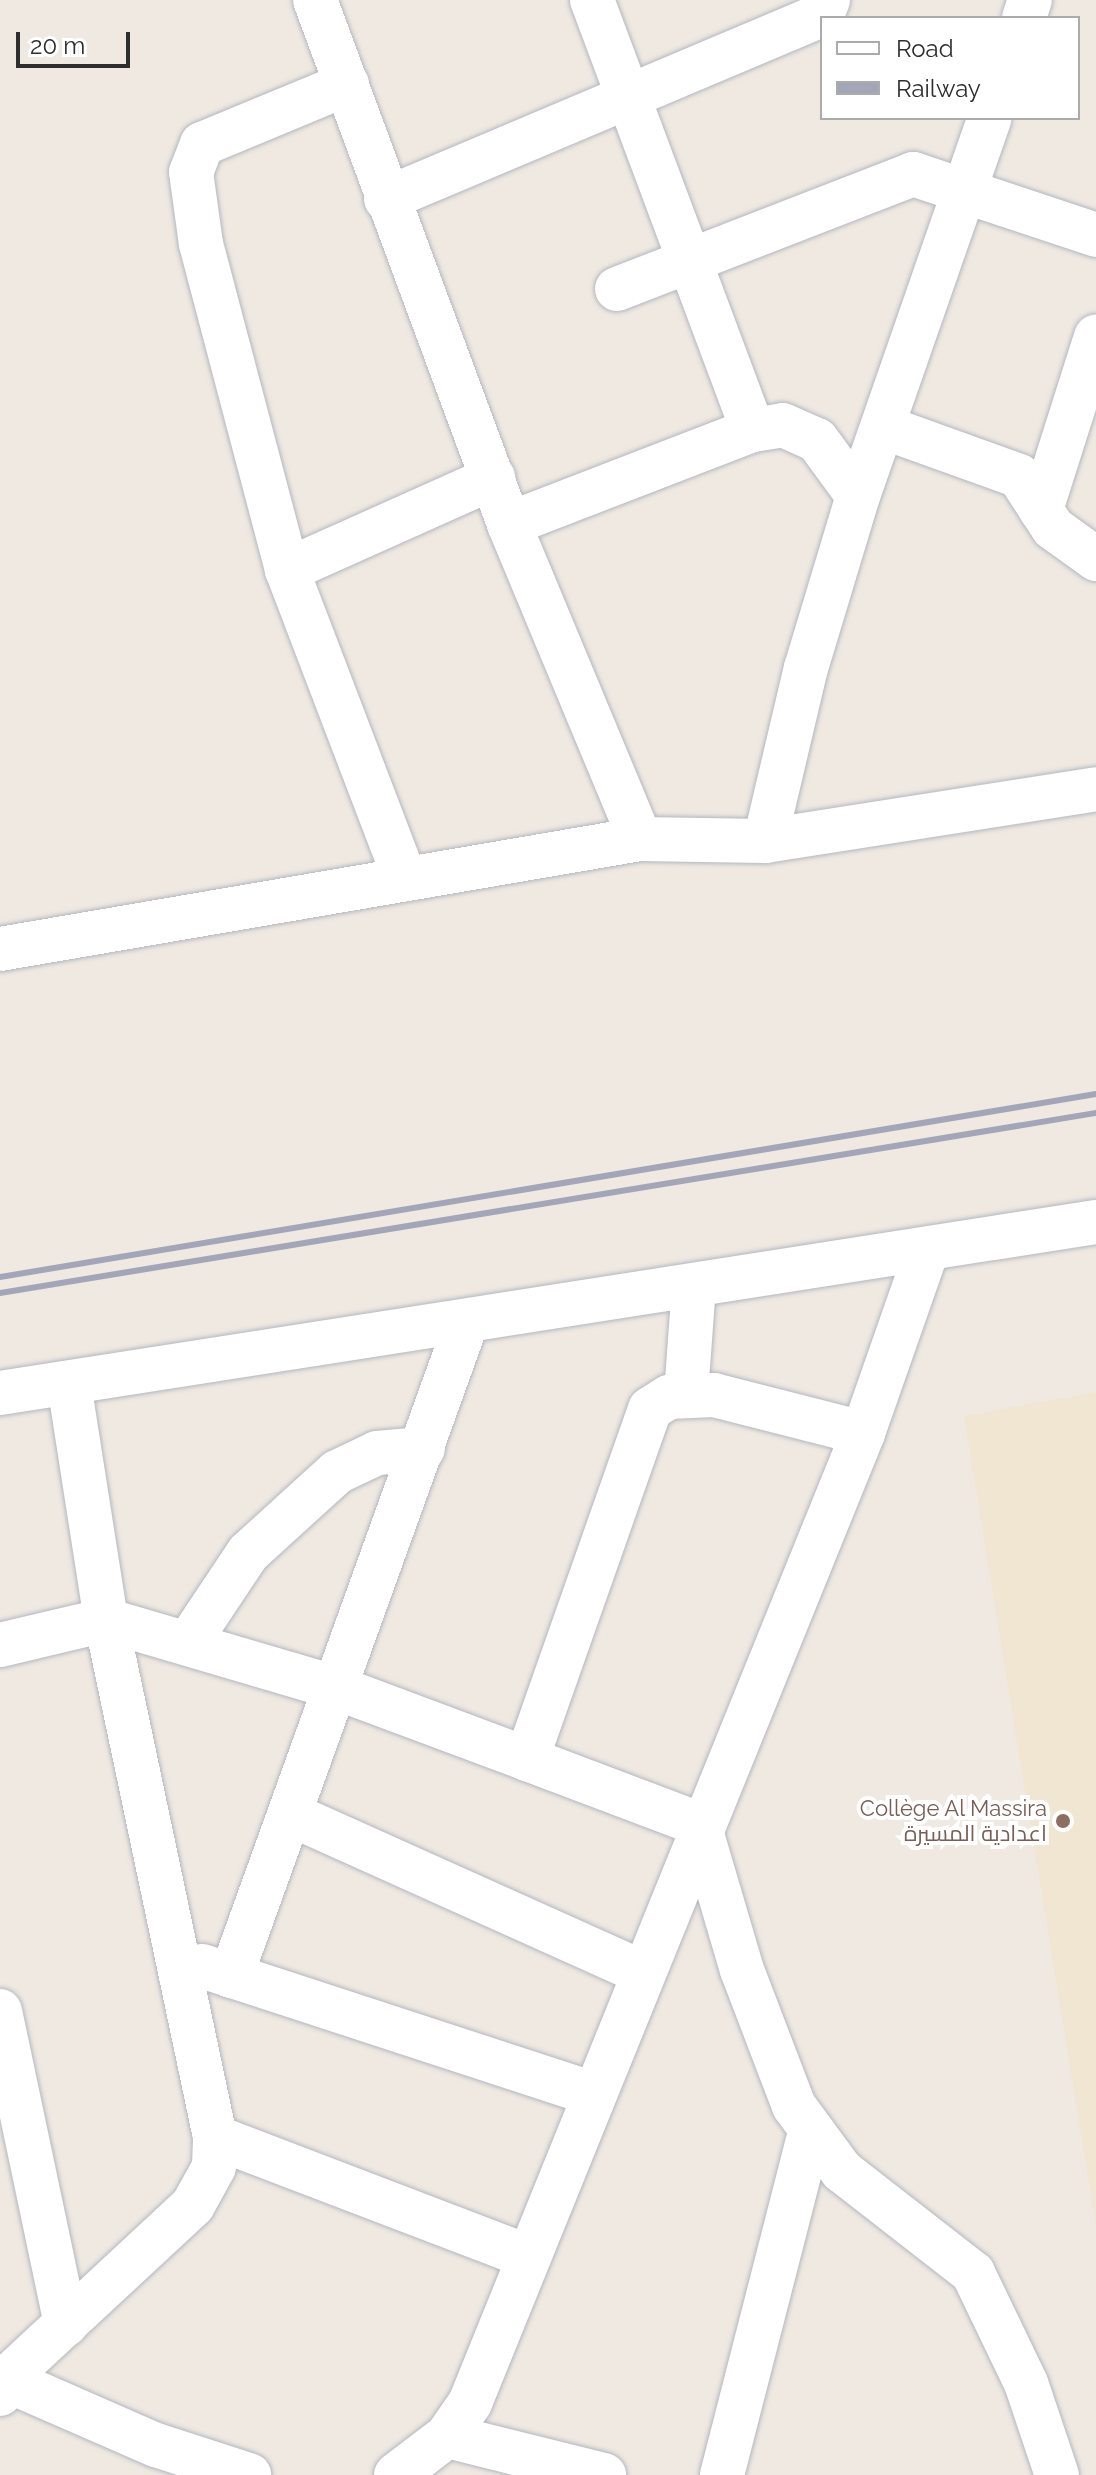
<!DOCTYPE html>
<html>
<head>
<meta charset="utf-8">
<style>
  body { margin:0 }
  #map { position:relative; width:1096px; height:2475px; overflow:hidden; background:#efe9e1; font-family:Raleway,Cairo,sans-serif }
  div>[style] { position:absolute }
  .education>* { inset:0; background:#f0e6d1 }
  .roads { filter:drop-shadow(0 0 2px #b4b7c1) drop-shadow(0 0 2px #b4b7c1) }
  .minor>* { height:44px; margin:-22px; padding:0 22px; transform-origin:22px; border-radius:22px; background:#fff }
  .rail>* { height:6px; margin:-3px; padding:0 3px; transform-origin:3px; border-radius:3px; background:#a3a6b8 }
  .dots>* { width:22px; height:22px; translate:-50% -50%; box-sizing:border-box; border:4px solid #fff; border-radius:50% }
  span { translate:-50% -50%; white-space:nowrap; text-align:center; line-height:1.15; -webkit-text-stroke:8px #fff; paint-order:stroke }
  .education-label { font-size:22px; color:#785e54 }
  .right { translate:-100% -50%; text-align:right }
  .legend { position:absolute; left:820px; top:16px; width:260px; height:104px; box-sizing:border-box; background:#fff; border:2px solid #ababab; margin:0; padding:10px 14px; list-style:none; font-size:24px; color:#2e2e2e }
  .legend li { display:flex; align-items:center; gap:16px; height:40px }
  .legend b { width:40px; border:2px solid #ababab }
  .scale { position:absolute; left:16px; top:32px; width:114px; height:36px; box-sizing:border-box; border:4px solid #2e2e2e; border-top:0; padding-left:10px; font-size:24px; line-height:28px; white-space:nowrap; color:#2e2e2e; -webkit-text-stroke:6px #fff; paint-order:stroke }
</style>
</head>
<body>
<div id="map">
  <div class="education">
    <div style="clip-path:polygon(1096px 1392px,1096px 2226px,964px 1416px)"></div>
  </div>
  <div class="roads">
    <div class="minor">
      <div style="left:315px;top:0;width:559px;rotate:69.68deg"></div>
      <div style="left:509px;top:524px;width:341px;rotate:67.4deg"></div>
      <div style="left:592px;top:0;width:459px;rotate:69.5deg"></div>
      <div style="left:753px;top:430px;width:30px;rotate:-9deg"></div>
      <div style="left:783px;top:425px;width:37px;rotate:24deg"></div>
      <div style="left:817px;top:440px;width:69px;rotate:53.8deg"></div>
      <div style="left:1024px;top:18px;width:19px;rotate:-72deg"></div>
      <div style="left:347px;top:84px;width:157px;rotate:157.5deg"></div>
      <div style="left:202px;top:144px;width:30px;rotate:111deg"></div>
      <div style="left:191px;top:172px;width:73px;rotate:82.1deg"></div>
      <div style="left:201px;top:244px;width:337px;rotate:75.2deg"></div>
      <div style="left:287px;top:570px;width:331px;rotate:69.1deg"></div>
      <div style="left:386px;top:199px;width:473px;rotate:-22.9deg"></div>
      <div style="left:822px;top:15px;width:16px;rotate:-68deg"></div>
      <div style="left:617px;top:289px;width:318px;rotate:-21.2deg"></div>
      <div style="left:913px;top:174px;width:193px;rotate:18.4deg"></div>
      <div style="left:886px;top:428px;width:141px;rotate:19.8deg"></div>
      <div style="left:1019px;top:476px;width:62px;rotate:56.8deg"></div>
      <div style="left:1053px;top:528px;width:53px;rotate:35.8deg"></div>
      <div style="left:1041px;top:510px;width:182px;rotate:-72.4deg"></div>
      <div style="left:509px;top:524px;width:261px;rotate:-21.1deg"></div>
      <div style="left:287px;top:570px;width:226px;rotate:-24.1deg"></div>
      <div style="left:765px;top:841px;width:178px;rotate:-76.7deg"></div>
      <div style="left:806px;top:668px;width:180px;rotate:-73.2deg"></div>
      <div style="left:858px;top:496px;width:400px;rotate:-70.8deg"></div>
      <div style="left:0;top:949px;width:649px;rotate:-9.75deg"></div>
      <div style="left:640px;top:839px;width:125px;rotate:0.9deg"></div>
      <div style="left:765px;top:841px;width:335px;rotate:-8.9deg"></div>
      <div style="left:0;top:1393px;width:1109px;rotate:-8.87deg"></div>
      <div style="left:686px;top:1394px;width:108px;rotate:-85.8deg"></div>
      <div style="left:863px;top:1433px;width:154px;rotate:-165.7deg"></div>
      <div style="left:714px;top:1395px;width:45px;rotate:177.5deg"></div>
      <div style="left:669px;top:1397px;width:22px;rotate:148deg"></div>
      <div style="left:650px;top:1409px;width:371px;rotate:109.4deg"></div>
      <div style="left:527px;top:1759px;width:184px;rotate:20.7deg"></div>
      <div style="left:699px;top:1824px;width:152px;rotate:73.6deg"></div>
      <div style="left:742px;top:1970px;width:146px;rotate:69.1deg"></div>
      <div style="left:794px;top:2106px;width:81px;rotate:53.6deg"></div>
      <div style="left:842px;top:2171px;width:166px;rotate:37.9deg"></div>
      <div style="left:973px;top:2273px;width:122px;rotate:64.3deg"></div>
      <div style="left:1026px;top:2383px;width:97px;rotate:71.4deg"></div>
      <div style="left:188px;top:1643px;width:108px;rotate:-56.3deg"></div>
      <div style="left:248px;top:1553px;width:120px;rotate:-42.3deg"></div>
      <div style="left:337px;top:1472px;width:44px;rotate:-25.4deg"></div>
      <div style="left:377px;top:1453px;width:46px;rotate:-5deg"></div>
      <div style="left:0;top:1645px;width:109px;rotate:-13.3deg"></div>
      <div style="left:106px;top:1620px;width:244px;rotate:16.4deg"></div>
      <div style="left:340px;top:1689px;width:200px;rotate:20.5deg"></div>
      <div style="left:292px;top:1815px;width:384px;rotate:24.2deg"></div>
      <div style="left:202px;top:1966px;width:412px;rotate:18.1deg"></div>
      <div style="left:231px;top:1976px;width:693px;rotate:-70.18deg"></div>
      <div style="left:0;top:2011px;width:320px;rotate:78.1deg"></div>
      <div style="left:215px;top:2137px;width:336px;rotate:20.9deg"></div>
      <div style="left:0;top:2377px;width:170px;rotate:23.6deg"></div>
      <div style="left:156px;top:2445px;width:98px;rotate:17.9deg"></div>
      <div style="left:0;top:2394px;width:16px;rotate:-68deg"></div>
      <div style="left:6px;top:2379px;width:255px;rotate:-42.9deg"></div>
      <div style="left:193px;top:2205px;width:43px;rotate:-61.1deg"></div>
      <div style="left:214px;top:2167px;width:30px;rotate:-88deg"></div>
      <div style="left:215px;top:2137px;width:528px;rotate:-101.91deg"></div>
      <div style="left:106px;top:1620px;width:240px;rotate:-98.9deg"></div>
      <div style="left:447px;top:2436px;width:162px;rotate:14deg"></div>
      <div style="left:396px;top:2475px;width:64px;rotate:-37.4deg"></div>
      <div style="left:447px;top:2436px;width:40px;rotate:-55.1deg"></div>
      <div style="left:470px;top:2403px;width:1047px;rotate:-67.94deg"></div>
      <div style="left:863px;top:1433px;width:194px;rotate:-70.7deg"></div>
      <div style="left:722px;top:2475px;width:353px;rotate:-75.6deg"></div>
    </div>
  </div>
  <div class="rail">
    <div style="left:0;top:1277px;width:1111px;rotate:-9.48deg"></div>
    <div style="left:0;top:1293px;width:1111px;rotate:-9.33deg"></div>
  </div>
  <div class="dots">
    <div style="left:1063px;top:1821px;background:#8d6e63"></div>
  </div>
  <div class="education-label">
    <span class="right" style="left:1047px;top:1821px">Collège Al Massira<br>اعدادية المسيرة</span>
  </div>
  <ul class="legend">
  <li><b style="height:10px;background:#fff"></b>Road</li>
  <li><b style="height:10px;background:#a3a6b8"></b>Railway</li>
  </ul>
  <div class="scale">20 m</div>
</div>
</body>
</html>
